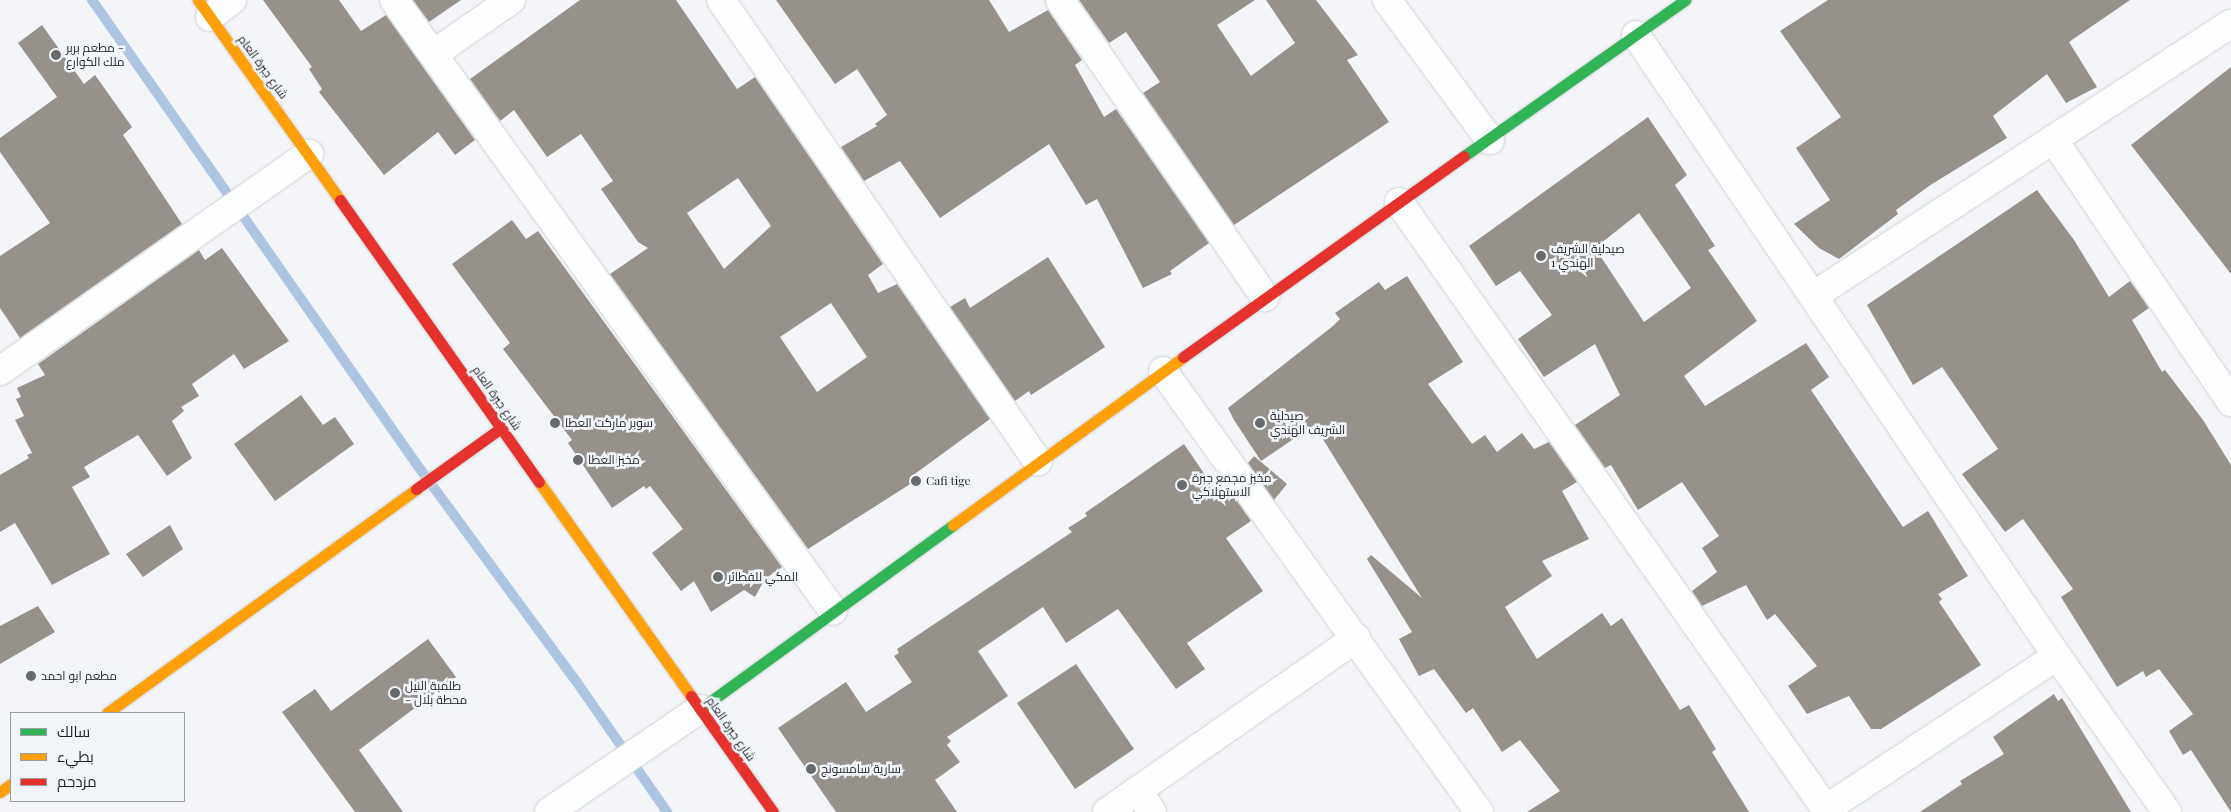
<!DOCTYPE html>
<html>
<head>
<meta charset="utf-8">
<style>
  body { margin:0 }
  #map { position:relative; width:2231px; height:812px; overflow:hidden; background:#f3f5f8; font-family:"Playfair Display",Cairo,serif }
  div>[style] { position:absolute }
  .stream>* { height:10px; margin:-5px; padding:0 5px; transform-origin:5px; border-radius:5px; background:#aec5e2 }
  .building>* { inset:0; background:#96928b }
  .roads { filter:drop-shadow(0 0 1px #cfd1d3) drop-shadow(0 0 1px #cfd1d3) }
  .street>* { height:28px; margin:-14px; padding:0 14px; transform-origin:14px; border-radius:14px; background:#fdfefe }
  .fast>* { height:11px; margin:-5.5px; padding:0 5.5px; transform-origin:5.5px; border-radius:5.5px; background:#30b455 }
  .slow>* { height:11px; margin:-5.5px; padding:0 5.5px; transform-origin:5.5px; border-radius:5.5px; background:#ff9f0a }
  .jam>* { height:11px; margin:-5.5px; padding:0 5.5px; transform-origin:5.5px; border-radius:5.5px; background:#e5322d }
  .dots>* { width:14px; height:14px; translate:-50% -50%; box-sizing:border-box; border:2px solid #f1f5fa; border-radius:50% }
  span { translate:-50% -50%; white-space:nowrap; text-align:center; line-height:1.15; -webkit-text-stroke:5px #f1f5fa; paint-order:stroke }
  .poi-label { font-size:12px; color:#1e1f21 }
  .left { translate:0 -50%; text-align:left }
  .street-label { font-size:12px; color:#1e1f21 }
  .legend { position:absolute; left:10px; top:712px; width:175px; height:90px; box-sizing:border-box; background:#f1f5fa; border:1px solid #9d9fa3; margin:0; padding:6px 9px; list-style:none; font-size:15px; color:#1e1f21 }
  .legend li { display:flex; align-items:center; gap:10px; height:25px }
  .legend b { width:25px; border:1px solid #9d9fa3 }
</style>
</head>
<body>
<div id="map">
  <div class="stream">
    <div style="left:92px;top:0;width:564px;rotate:55.04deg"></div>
    <div style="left:415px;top:462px;width:272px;rotate:53.7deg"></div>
    <div style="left:576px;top:681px;width:160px;rotate:55.2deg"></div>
  </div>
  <div class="building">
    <div style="clip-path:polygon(263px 0,339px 0,361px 31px,386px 15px,475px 140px,455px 155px,438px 132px,384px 175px,319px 92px,322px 89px,309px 69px,312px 67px)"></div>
    <div style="clip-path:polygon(413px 0,461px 0,429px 22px)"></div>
    <div style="clip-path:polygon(evenodd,580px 0,676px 0,737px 89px,755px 77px,883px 264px,868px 275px,878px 293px,897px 284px,990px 419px,912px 476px,915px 481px,808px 549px,610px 274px,648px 248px,638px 242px,601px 189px,613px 181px,581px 134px,547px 157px,514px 110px,500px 121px,470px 79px,580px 0,738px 178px,771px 226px,724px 269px,687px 213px,738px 178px,580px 0,831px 303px,867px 357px,817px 392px,780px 337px,831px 303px)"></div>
    <div style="clip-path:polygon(776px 0,989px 0,1009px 32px,1048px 10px,1082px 60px,1075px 65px,1104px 117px,1116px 109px,1209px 243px,1170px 271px,1172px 274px,1143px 288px,1097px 199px,1086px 205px,1049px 144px,940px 218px,900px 161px,864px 181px,841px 147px,877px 126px,875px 124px,887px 115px,857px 69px,835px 84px)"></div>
    <div style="clip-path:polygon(1079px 0,1255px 0,1217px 25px,1251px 76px,1295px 43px,1266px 0,1316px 0,1358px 55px,1347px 60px,1389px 122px,1234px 225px,1143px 93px,1160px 82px,1126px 32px,1109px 43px)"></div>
    <div style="clip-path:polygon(1828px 0,2130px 0,2069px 42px,2097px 87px,2066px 103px,2047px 74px,1993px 116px,2007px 138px,1932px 184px,1896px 210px,1898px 214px,1839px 259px,1819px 248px,1794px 224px,1830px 200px,1796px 148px,1841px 117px,1780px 31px)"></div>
    <div style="clip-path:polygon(42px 25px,84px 84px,95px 75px,132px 127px,123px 135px,182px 224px,20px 338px,0 308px,0 256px,50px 223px,0 152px,0 138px,57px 97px,18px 43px)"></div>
    <div style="clip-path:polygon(2231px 67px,2231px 274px,2131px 145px)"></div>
    <div style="clip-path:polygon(evenodd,1648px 117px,1687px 175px,1675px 185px,1715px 246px,1708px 250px,1757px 321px,1684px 376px,1705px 406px,1806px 343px,1829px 377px,1811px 390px,1903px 527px,1928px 511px,1968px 576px,1938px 594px,1942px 599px,1939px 602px,1981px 665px,1881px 729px,1871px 729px,1849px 696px,1807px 714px,1788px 686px,1817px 666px,1775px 614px,1767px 620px,1746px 585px,1702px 606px,1692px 591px,1717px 572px,1702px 548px,1719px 536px,1682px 482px,1638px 510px,1611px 465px,1605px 468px,1575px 425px,1620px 395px,1595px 344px,1544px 377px,1518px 339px,1552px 315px,1520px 271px,1496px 286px,1469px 246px,1648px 117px,1639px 213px,1691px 288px,1644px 322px,1595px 248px,1639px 213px)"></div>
    <div style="clip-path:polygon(2037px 190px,2074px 240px,2109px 297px,2130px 281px,2149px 308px,2132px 320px,2162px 372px,2165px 370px,2203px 420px,2231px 465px,2231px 812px,2191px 750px,2183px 755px,2169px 731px,2193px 714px,2159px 669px,2146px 677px,2143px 671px,2117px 687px,2061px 597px,2073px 589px,2023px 519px,2005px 532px,1962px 474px,1998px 449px,1942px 367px,1913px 385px,1867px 305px)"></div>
    <div style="clip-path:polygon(512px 220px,526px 239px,538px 231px,782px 567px,765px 579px,755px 597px,744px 590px,711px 612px,694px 581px,681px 591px,652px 553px,683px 529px,650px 486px,646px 489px,644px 486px,612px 508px,568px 443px,572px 440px,503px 349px,510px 343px,452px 264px)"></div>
    <div style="clip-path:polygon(222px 248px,289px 341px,244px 369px,234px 354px,192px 384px,199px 396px,181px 407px,184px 411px,172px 421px,192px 458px,167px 476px,138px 435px,84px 467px,90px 477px,72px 487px,110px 554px,52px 585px,15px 523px,0 532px,0 475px,29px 458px,27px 455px,32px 453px,15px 420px,24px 416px,16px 399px,21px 397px,17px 388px,45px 375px,38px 364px,199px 250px,205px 260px)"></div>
    <div style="clip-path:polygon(1048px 257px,1105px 347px,1031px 395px,1029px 391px,1015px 401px,950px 307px,965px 298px,970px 308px)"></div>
    <div style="clip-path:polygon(1407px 276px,1463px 362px,1428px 384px,1472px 444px,1485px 435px,1497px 452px,1522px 433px,1534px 449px,1549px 442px,1577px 482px,1562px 491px,1589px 539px,1542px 561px,1552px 576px,1505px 607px,1537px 659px,1602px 613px,1611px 626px,1622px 618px,1680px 710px,1689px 705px,1716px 749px,1712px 752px,1749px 812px,1527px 812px,1560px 791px,1520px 740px,1502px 752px,1473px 708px,1466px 713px,1434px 669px,1419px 676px,1399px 639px,1412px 632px,1367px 559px,1371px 555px,1422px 598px,1314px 425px,1261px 461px,1234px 420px,1228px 408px,1333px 326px,1340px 319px,1335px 313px,1379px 282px,1385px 290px)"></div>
    <div style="clip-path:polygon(301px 395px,323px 425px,335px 417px,354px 444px,275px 501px,234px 444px)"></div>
    <div style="clip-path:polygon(1184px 444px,1220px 497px,1228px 488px,1251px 521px,1226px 538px,1263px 591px,1187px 643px,1205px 669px,1176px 689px,1118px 609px,1066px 643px,1043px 607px,978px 651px,1008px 696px,947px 737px,951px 741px,947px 745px,960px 762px,935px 780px,957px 812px,836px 812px,778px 728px,846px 682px,866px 712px,912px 682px,894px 656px,899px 653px,897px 649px,1072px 532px,1068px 528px,1087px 516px,1085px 513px)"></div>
    <div style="clip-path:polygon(1254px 456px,1287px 484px,1274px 500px,1248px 463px)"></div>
    <div style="clip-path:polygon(170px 525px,183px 549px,143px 577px,126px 554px)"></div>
    <div style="clip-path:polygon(38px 606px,55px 632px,0 664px,0 626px)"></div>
    <div style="clip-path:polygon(428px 639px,456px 677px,359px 750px,403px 812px,355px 812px,282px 712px,315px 689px,331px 711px)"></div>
    <div style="clip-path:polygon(1076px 664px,1134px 749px,1075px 789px,1017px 703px)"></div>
    <div style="clip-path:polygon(2054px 694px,2058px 701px,2062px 698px,2131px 812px,1920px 812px,1962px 784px,1960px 781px,2004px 754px,1993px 737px)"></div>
  </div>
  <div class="roads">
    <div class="street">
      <div style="left:394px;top:0;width:752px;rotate:54.3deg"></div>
      <div style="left:721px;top:0;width:560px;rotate:55.54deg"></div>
      <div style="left:1060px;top:0;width:361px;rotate:55.4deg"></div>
      <div style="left:1387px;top:0;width:174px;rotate:53.7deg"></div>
      <div style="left:210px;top:17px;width:28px;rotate:-38deg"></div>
      <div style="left:1636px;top:35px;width:750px;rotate:55.87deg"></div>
      <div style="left:2057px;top:656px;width:191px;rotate:54.8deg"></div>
      <div style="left:435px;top:53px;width:93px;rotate:-34.9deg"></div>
      <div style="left:2053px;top:139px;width:318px;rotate:55.9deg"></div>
      <div style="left:1399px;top:202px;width:746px;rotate:54.88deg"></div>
      <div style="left:1813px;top:296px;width:499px;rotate:-33.1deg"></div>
      <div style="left:0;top:371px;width:378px;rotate:-35.1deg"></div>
      <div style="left:1163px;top:371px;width:543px;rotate:54.38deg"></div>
      <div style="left:1138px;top:791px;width:25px;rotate:56deg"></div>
      <div style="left:1826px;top:809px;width:277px;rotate:-33.5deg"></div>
      <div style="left:549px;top:812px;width:183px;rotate:-34.3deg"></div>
      <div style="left:1107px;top:812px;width:304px;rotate:-34.9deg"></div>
    </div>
    <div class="fast">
      <div style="left:1464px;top:156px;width:271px;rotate:-35.2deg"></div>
      <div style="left:700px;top:709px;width:313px;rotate:-36deg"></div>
    </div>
    <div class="slow">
      <div style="left:198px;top:0;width:245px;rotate:54.6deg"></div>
      <div style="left:539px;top:482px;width:262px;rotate:54.6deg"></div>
      <div style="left:953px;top:525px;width:285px;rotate:-36.1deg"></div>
      <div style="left:107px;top:713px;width:382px;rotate:-35.9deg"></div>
      <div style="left:0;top:792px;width:14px;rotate:-36deg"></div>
    </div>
    <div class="jam">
      <div style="left:340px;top:200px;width:345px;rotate:54.8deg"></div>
      <div style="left:1183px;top:357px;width:345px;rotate:-35.6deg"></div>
      <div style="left:416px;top:489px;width:105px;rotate:-35.7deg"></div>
      <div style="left:691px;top:696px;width:142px;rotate:54.7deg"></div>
    </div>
  </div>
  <div class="dots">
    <div style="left:56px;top:55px;background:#696a6c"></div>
    <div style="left:1541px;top:256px;background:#696a6c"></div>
    <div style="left:555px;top:423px;background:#696a6c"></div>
    <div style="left:1260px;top:423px;background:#696a6c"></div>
    <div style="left:578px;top:460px;background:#696a6c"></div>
    <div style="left:916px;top:481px;background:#696a6c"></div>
    <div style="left:1182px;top:485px;background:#696a6c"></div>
    <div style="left:718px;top:577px;background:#696a6c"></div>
    <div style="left:31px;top:676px;background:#696a6c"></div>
    <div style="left:395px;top:693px;background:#696a6c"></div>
    <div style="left:811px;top:769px;background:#696a6c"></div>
  </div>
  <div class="poi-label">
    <span class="left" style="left:66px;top:55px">مطعم بربر -<br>ملك الكوارع</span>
    <span class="left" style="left:1551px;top:256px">صيدلية الشريف<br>الهندي 1</span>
    <span class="left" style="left:1270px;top:423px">صيدلية<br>الشريف الهندي</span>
    <span class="left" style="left:565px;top:423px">سوبر ماركت العطا</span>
    <span class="left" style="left:588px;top:460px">مخبز العطا</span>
    <span class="left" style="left:1192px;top:485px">مخبز مجمع جبرة<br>الاستهلاكي</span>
    <span class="left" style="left:926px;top:481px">Cafi tige</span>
    <span class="left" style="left:728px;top:577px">المكي للفطائر</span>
    <span class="left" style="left:41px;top:676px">مطعم ابو احمد</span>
    <span class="left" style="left:405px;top:693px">طلمبة النيل<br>- محطة بلال</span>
    <span class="left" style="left:821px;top:769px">سارية سامسونج</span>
  </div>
  <div class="street-label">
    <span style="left:263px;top:67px;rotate:54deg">شارع جبرة العام</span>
    <span style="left:497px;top:398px;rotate:55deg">شارع جبرة العام</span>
    <span style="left:731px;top:729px;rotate:55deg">شارع جبرة العام</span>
  </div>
  <ul class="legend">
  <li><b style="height:6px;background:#30b455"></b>سالك</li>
  <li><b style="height:6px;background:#ff9f0a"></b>بطيء</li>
  <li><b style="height:6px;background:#e5322d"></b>مزدحم</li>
  </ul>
</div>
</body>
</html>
